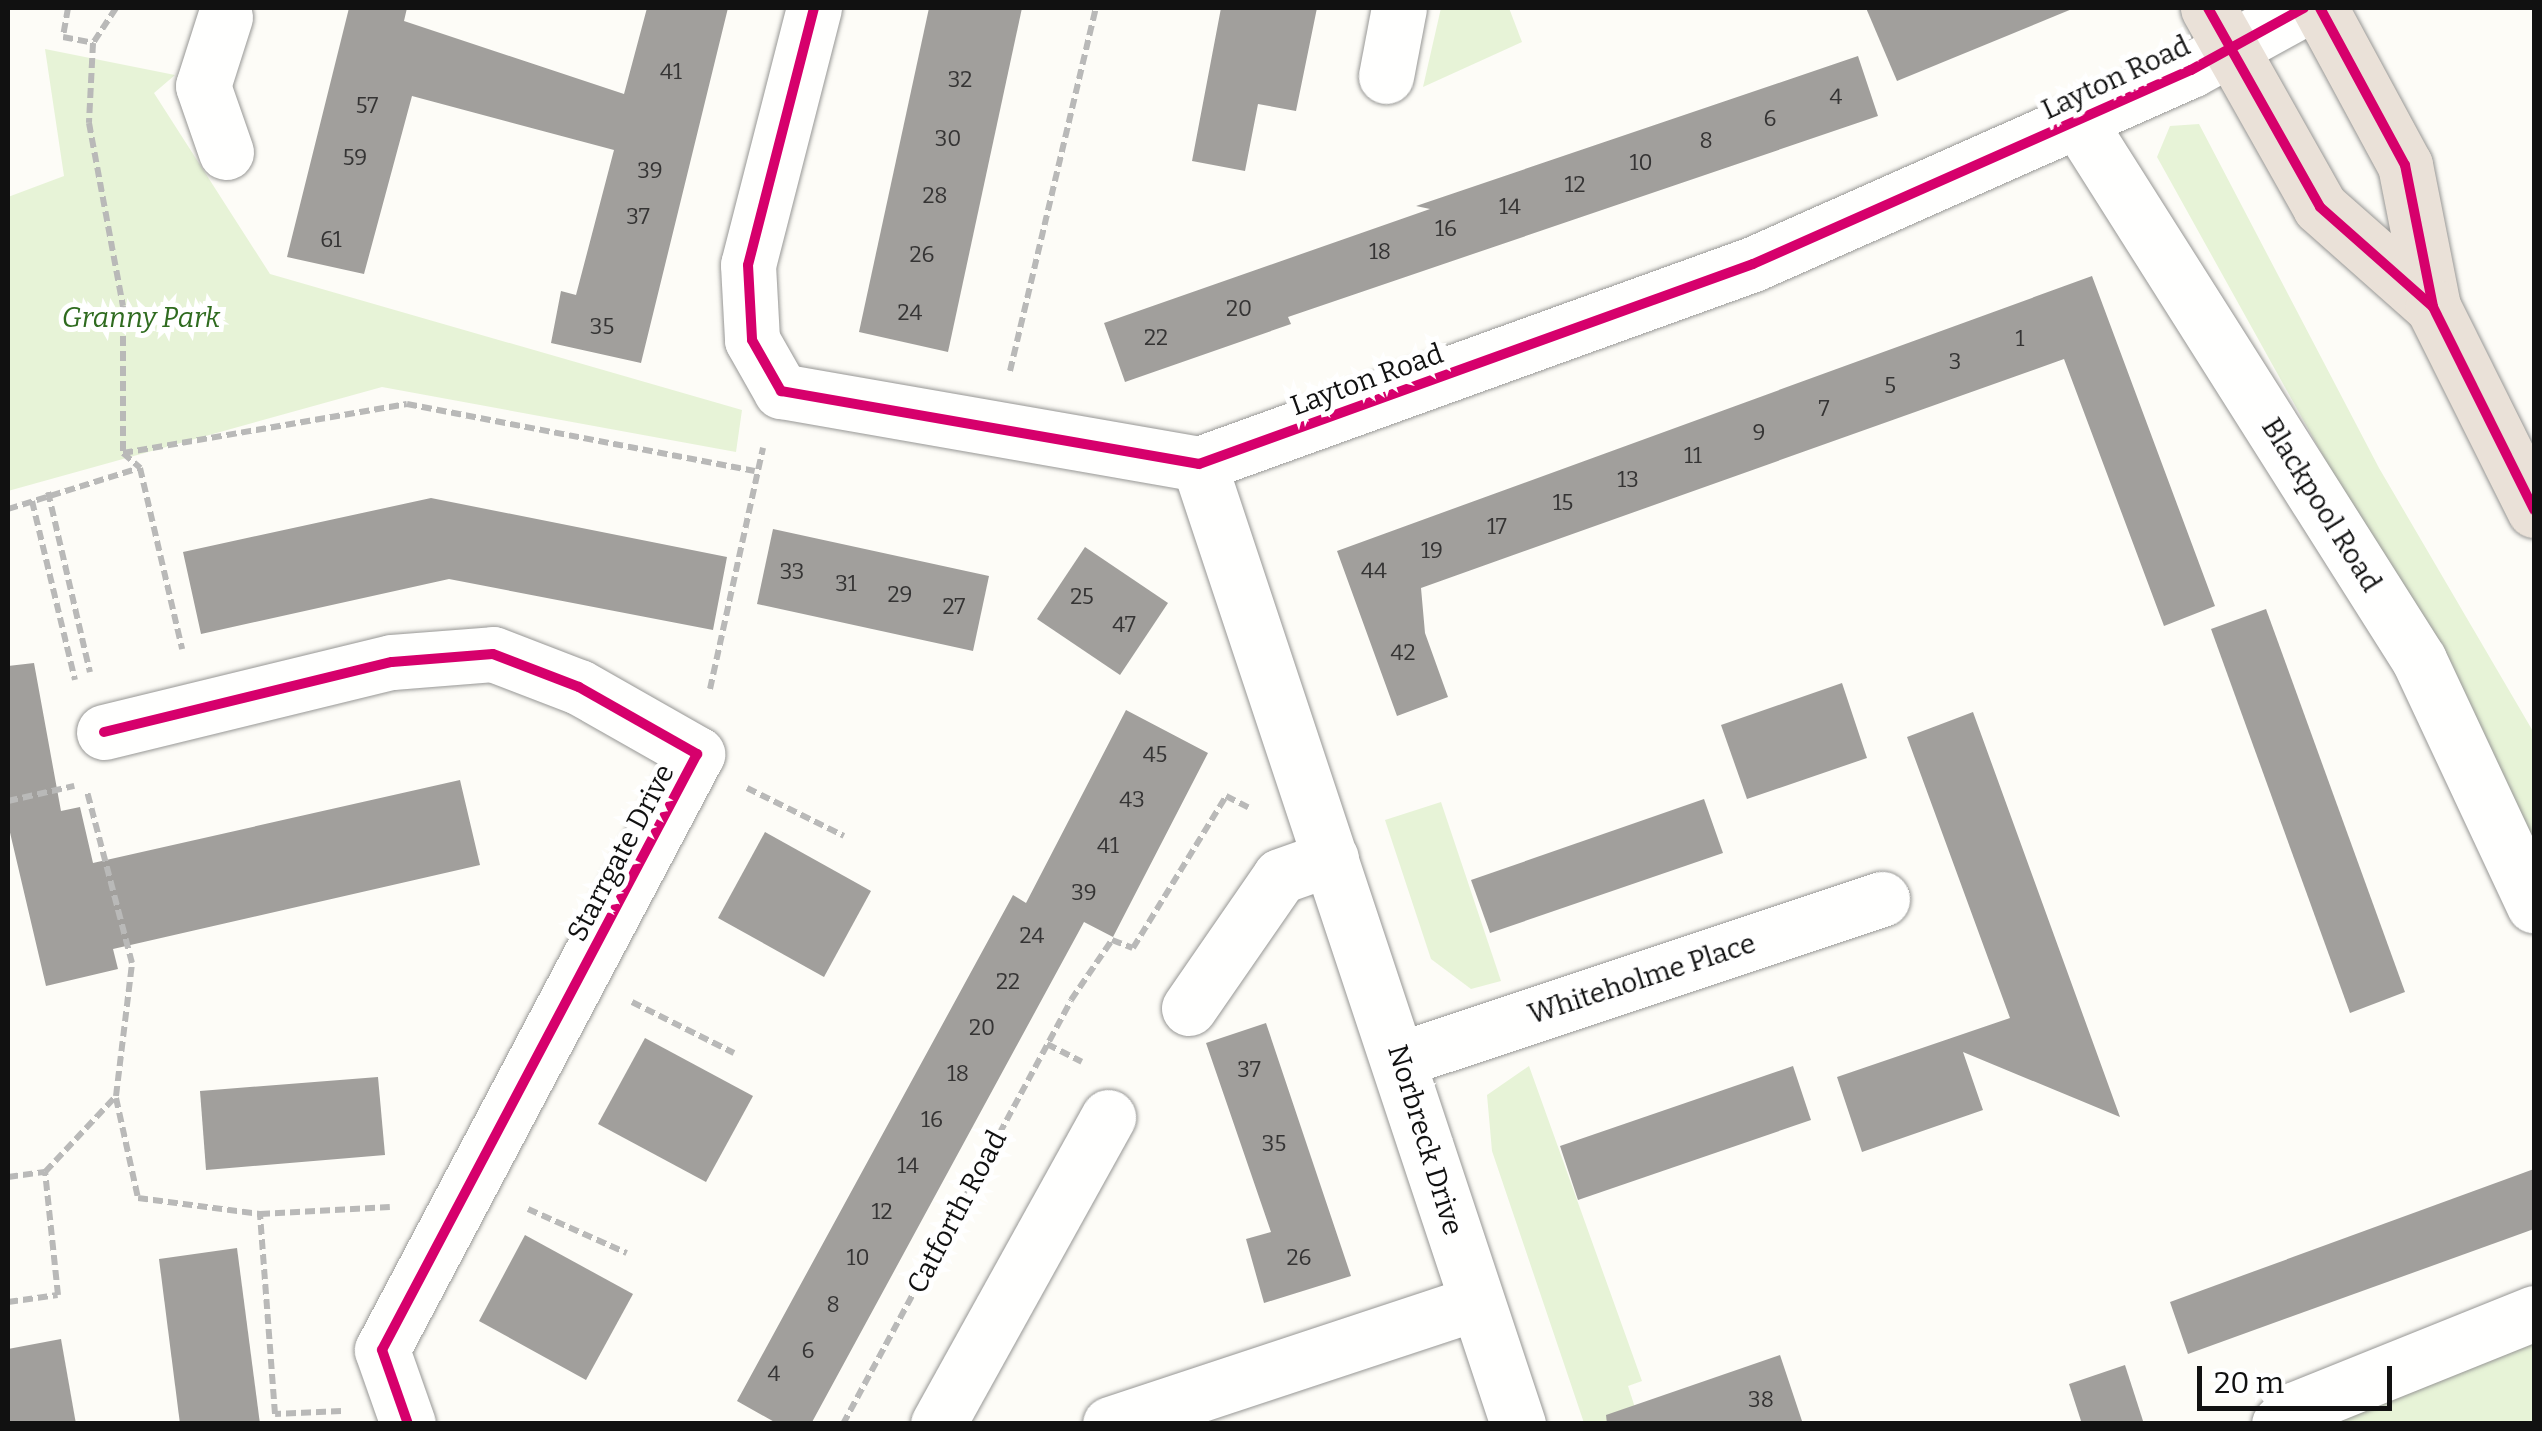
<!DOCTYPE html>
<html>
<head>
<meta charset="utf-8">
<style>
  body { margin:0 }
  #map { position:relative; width:2542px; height:1431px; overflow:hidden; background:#fdfcf7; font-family:Bitter,serif }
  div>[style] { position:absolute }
  .green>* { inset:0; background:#e7f3d7 }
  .building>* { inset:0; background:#a19f9c }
  .path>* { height:6px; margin-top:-3px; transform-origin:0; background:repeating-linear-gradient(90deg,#b9b9b8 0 10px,transparent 0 15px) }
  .roads { filter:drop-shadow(0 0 2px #979795) drop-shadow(0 0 2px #979795) }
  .minor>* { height:55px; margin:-27.5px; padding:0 27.5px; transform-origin:27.5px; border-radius:27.5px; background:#fffffe }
  .highway>* { height:55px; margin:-27.5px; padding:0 27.5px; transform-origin:27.5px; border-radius:27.5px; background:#eae1d8 }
  .cycleway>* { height:10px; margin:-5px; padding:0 5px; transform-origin:5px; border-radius:5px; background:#d6006c }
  span { translate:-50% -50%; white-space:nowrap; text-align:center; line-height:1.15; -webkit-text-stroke:10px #fff; paint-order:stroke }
  .number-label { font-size:22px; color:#353434 }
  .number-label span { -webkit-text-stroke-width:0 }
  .street-label { font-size:28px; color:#111 }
  .park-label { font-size:28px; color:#2f6b1f; font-style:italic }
  .frame { position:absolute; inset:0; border:10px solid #111; pointer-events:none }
  .scale { position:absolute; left:2197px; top:1366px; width:195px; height:45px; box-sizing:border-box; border:5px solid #111; border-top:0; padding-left:12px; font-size:30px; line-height:35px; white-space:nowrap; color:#111; -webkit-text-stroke:8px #fff; paint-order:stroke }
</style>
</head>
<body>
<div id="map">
  <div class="green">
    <div style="clip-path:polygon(1441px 8px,1509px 8px,1522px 42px,1423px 87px)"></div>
    <div style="clip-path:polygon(45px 49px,175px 75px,154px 93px,270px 274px,742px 410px,736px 452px,382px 387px,8px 491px,8px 197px,64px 176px)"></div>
    <div style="clip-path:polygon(2199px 124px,2379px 468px,2534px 733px,2534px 865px,2451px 686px,2157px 157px,2170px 126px)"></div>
    <div style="clip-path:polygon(1441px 802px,1501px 981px,1471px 989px,1431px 959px,1385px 820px)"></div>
    <div style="clip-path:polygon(1529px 1066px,1642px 1381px,1628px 1386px,1640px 1423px,1584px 1423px,1492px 1151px,1487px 1095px)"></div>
    <div style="clip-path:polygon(2534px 1341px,2534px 1423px,2324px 1423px)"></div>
  </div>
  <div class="building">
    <div style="clip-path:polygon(349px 8px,407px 8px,404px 21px,624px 94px,647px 8px,728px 8px,641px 363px,551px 343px,561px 291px,576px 295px,614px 150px,412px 96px,364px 274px,287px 257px)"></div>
    <div style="clip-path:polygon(929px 8px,1022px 8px,948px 352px,859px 332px)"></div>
    <div style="clip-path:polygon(1221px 8px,1317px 8px,1296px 111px,1258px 104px,1245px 171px,1192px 161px)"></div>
    <div style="clip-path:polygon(1866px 8px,2072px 8px,2072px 9px,1897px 81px)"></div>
    <div style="clip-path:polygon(1858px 56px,1878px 116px,1288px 317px,1291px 324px,1125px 382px,1104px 323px,1430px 209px,1416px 206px)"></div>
    <div style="clip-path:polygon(2092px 276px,2215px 606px,2164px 626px,2064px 359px,1421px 588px,1425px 633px,1448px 697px,1397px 716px,1337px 551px)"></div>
    <div style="clip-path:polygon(431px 498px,727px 557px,713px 630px,449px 579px,201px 634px,183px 552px)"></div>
    <div style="clip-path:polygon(773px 529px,989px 576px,973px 651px,757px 604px)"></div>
    <div style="clip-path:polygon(1085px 547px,1168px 603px,1120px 675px,1037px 619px)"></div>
    <div style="clip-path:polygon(2266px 609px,2405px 992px,2350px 1013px,2211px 629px)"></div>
    <div style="clip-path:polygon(34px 663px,61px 811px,80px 807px,93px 863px,460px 780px,480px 865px,113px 949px,118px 969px,46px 986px,8px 824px,8px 666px)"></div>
    <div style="clip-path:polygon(1842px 683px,1867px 758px,1747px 799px,1721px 725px)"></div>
    <div style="clip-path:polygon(1126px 710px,1208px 753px,1113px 937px,1084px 922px,811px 1424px,778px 1424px,737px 1401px,1013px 895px,1026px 903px)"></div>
    <div style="clip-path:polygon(1973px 712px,2120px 1117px,1963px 1052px,1983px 1110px,1862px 1152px,1837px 1077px,2010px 1018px,1907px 737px)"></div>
    <div style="clip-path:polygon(1704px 799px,1723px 853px,1490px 933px,1471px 880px)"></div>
    <div style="clip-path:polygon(765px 832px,871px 891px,824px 977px,718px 918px)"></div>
    <div style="clip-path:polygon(1266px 1023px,1351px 1276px,1264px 1303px,1246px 1239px,1271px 1232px,1206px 1043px)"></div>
    <div style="clip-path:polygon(645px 1038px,753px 1096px,706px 1182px,598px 1124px)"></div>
    <div style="clip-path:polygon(1793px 1066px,1811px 1120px,1578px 1200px,1560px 1146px)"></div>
    <div style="clip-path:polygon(378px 1077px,385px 1155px,206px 1170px,200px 1091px)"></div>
    <div style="clip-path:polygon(2534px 1169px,2534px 1229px,2188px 1354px,2170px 1302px)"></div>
    <div style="clip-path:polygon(525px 1235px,633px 1294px,586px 1380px,479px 1321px)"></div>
    <div style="clip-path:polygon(237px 1248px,260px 1424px,180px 1424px,159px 1259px)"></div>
    <div style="clip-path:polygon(61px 1339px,76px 1424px,8px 1424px,8px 1349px)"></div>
    <div style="clip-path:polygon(1780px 1355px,1803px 1424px,1607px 1424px,1606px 1415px)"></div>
    <div style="clip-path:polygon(2125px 1365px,2144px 1424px,2082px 1424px,2069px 1384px)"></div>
  </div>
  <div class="path">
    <div style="left:68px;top:8px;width:29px;rotate:100deg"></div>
    <div style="left:63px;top:37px;width:31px;rotate:11deg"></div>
    <div style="left:116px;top:8px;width:42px;rotate:123.3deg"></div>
    <div style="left:93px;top:43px;width:80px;rotate:92.9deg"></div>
    <div style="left:89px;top:123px;width:186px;rotate:79.5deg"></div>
    <div style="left:123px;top:306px;width:147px;rotate:90deg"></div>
    <div style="left:123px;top:453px;width:23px;rotate:41deg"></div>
    <div style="left:140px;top:468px;width:186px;rotate:76.9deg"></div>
    <div style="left:1010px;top:371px;width:373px;rotate:-76.7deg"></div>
    <div style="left:123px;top:453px;width:288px;rotate:-9.8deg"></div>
    <div style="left:407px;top:404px;width:354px;rotate:10.9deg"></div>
    <div style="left:48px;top:492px;width:185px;rotate:76.9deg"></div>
    <div style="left:32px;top:501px;width:184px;rotate:76.5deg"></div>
    <div style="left:8px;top:509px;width:138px;rotate:-17.3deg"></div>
    <div style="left:710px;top:689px;width:247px;rotate:-77.6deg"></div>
    <div style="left:747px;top:788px;width:108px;rotate:26.3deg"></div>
    <div style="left:8px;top:801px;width:68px;rotate:-12.8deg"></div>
    <div style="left:632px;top:1002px;width:114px;rotate:26.6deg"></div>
    <div style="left:1047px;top:1044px;width:39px;rotate:27deg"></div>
    <div style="left:116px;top:1098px;width:102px;rotate:77.6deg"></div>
    <div style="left:138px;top:1198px;width:123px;rotate:7.5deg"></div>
    <div style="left:8px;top:1177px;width:37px;rotate:-8deg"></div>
    <div style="left:45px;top:1172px;width:104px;rotate:-46.9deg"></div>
    <div style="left:116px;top:1096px;width:134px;rotate:-83.1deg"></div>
    <div style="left:132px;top:963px;width:178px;rotate:-104.7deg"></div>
    <div style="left:528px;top:1209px;width:108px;rotate:24deg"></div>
    <div style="left:8px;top:1302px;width:50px;rotate:-8deg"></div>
    <div style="left:58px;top:1295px;width:124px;rotate:-96deg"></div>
    <div style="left:341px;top:1411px;width:66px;rotate:177.4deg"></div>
    <div style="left:275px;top:1414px;width:201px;rotate:-94.3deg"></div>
    <div style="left:260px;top:1214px;width:130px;rotate:-3.1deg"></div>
    <div style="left:843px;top:1424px;width:481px;rotate:-61.7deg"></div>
    <div style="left:1071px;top:1000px;width:73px;rotate:-55.7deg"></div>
    <div style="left:1112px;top:940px;width:22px;rotate:21deg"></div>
    <div style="left:1133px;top:948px;width:178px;rotate:-58.5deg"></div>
    <div style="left:1226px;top:796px;width:25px;rotate:27deg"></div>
  </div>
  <div class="roads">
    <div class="minor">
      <div style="left:814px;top:8px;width:265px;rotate:104.4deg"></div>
      <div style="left:748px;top:265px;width:75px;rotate:86.9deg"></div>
      <div style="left:752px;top:340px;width:59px;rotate:60.4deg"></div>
      <div style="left:781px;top:391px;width:424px;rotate:9.9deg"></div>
      <div style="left:1199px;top:464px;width:589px;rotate:-19.85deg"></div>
      <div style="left:1753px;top:264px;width:479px;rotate:-23.9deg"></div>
      <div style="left:2191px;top:70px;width:129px;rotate:-28.8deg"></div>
      <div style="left:225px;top:17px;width:72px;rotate:107.7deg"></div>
      <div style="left:203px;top:86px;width:70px;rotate:70.8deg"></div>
      <div style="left:1386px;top:76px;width:69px;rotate:-79.2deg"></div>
      <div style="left:2078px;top:121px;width:638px;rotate:57.68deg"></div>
      <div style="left:2419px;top:660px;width:271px;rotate:64.9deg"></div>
      <div style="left:1199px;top:464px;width:1012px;rotate:71.62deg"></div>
      <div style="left:104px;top:732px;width:296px;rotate:-13.7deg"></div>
      <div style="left:392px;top:662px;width:101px;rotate:-4.5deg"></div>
      <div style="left:493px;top:654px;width:92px;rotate:21deg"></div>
      <div style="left:579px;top:687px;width:136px;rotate:29.6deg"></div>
      <div style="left:697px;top:754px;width:674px;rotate:117.86deg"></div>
      <div style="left:382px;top:1350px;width:78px;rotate:70.6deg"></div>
      <div style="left:1189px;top:1008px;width:160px;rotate:-55.4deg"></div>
      <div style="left:1280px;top:876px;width:54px;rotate:-19.4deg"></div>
      <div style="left:1401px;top:1059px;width:507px;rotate:-18.4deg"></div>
      <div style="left:938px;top:1424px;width:351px;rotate:-61deg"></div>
      <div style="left:1110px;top:1424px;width:385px;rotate:-18.3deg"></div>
      <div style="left:2279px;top:1424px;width:20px;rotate:-45deg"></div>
      <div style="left:2293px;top:1410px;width:260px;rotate:-21.9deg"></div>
    </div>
    <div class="highway">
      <div style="left:2208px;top:8px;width:228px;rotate:60.6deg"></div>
      <div style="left:2320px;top:207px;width:151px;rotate:41.5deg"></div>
      <div style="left:2320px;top:8px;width:179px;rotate:61.6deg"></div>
      <div style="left:2405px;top:165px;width:145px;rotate:78.8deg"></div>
      <div style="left:2433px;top:307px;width:227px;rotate:63.5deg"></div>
    </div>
  </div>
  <div class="cycleway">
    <div style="left:814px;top:8px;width:265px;rotate:104.4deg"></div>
    <div style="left:748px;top:265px;width:75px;rotate:86.9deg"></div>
    <div style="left:752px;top:340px;width:59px;rotate:60.4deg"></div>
    <div style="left:781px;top:391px;width:424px;rotate:9.9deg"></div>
    <div style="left:1199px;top:464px;width:589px;rotate:-19.85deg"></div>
    <div style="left:1753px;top:264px;width:479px;rotate:-23.9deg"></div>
    <div style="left:2191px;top:70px;width:129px;rotate:-28.8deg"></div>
    <div style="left:2208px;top:8px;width:228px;rotate:60.6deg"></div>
    <div style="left:2320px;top:207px;width:151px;rotate:41.5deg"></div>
    <div style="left:2320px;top:8px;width:179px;rotate:61.6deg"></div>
    <div style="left:2405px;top:165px;width:145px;rotate:78.8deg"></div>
    <div style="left:2433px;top:307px;width:227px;rotate:63.5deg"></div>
    <div style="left:104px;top:732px;width:296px;rotate:-13.7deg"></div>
    <div style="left:392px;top:662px;width:101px;rotate:-4.5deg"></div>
    <div style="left:493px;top:654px;width:92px;rotate:21deg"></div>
    <div style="left:579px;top:687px;width:136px;rotate:29.6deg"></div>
    <div style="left:697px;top:754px;width:674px;rotate:117.86deg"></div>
    <div style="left:382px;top:1350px;width:78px;rotate:70.6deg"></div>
  </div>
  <div class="number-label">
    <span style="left:671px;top:72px">41</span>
    <span style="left:960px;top:80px">32</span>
    <span style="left:1836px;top:97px">4</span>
    <span style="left:367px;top:106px">57</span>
    <span style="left:1770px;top:119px">6</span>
    <span style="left:948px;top:139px">30</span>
    <span style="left:1706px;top:141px">8</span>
    <span style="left:355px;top:158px">59</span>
    <span style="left:1641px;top:163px">10</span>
    <span style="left:650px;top:171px">39</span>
    <span style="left:1575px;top:185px">12</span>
    <span style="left:935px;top:196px">28</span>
    <span style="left:1510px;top:207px">14</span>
    <span style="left:638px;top:217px">37</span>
    <span style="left:1446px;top:229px">16</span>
    <span style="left:331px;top:240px">61</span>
    <span style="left:1380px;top:252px">18</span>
    <span style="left:922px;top:255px">26</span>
    <span style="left:1239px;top:309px">20</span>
    <span style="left:910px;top:313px">24</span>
    <span style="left:602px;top:327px">35</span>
    <span style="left:1156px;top:338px">22</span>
    <span style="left:2020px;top:339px">1</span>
    <span style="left:1955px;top:362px">3</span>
    <span style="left:1890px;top:386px">5</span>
    <span style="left:1824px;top:409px">7</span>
    <span style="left:1759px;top:433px">9</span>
    <span style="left:1693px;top:456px">11</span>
    <span style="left:1628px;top:480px">13</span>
    <span style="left:1563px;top:503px">15</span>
    <span style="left:1497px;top:527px">17</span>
    <span style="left:1432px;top:551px">19</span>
    <span style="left:1374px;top:571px">44</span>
    <span style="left:792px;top:572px">33</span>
    <span style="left:846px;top:584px">31</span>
    <span style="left:900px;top:595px">29</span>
    <span style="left:1082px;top:597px">25</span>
    <span style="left:954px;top:607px">27</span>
    <span style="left:1124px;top:625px">47</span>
    <span style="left:1403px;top:653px">42</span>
    <span style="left:1155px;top:755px">45</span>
    <span style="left:1132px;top:800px">43</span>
    <span style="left:1108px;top:846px">41</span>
    <span style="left:1084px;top:893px">39</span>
    <span style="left:1032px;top:936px">24</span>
    <span style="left:1008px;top:982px">22</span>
    <span style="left:982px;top:1028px">20</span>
    <span style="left:1249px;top:1070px">37</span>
    <span style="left:958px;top:1074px">18</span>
    <span style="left:932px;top:1120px">16</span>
    <span style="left:1274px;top:1144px">35</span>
    <span style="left:908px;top:1166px">14</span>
    <span style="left:882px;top:1212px">12</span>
    <span style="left:858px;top:1258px">10</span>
    <span style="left:1299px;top:1258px">26</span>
    <span style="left:833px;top:1305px">8</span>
    <span style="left:808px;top:1351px">6</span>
    <span style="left:774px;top:1374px">4</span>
    <span style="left:1761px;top:1400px">38</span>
  </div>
  <div class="street-label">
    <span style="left:2116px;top:78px;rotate:-25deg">Layton Road</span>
    <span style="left:1367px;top:380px;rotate:-20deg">Layton Road</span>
    <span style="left:2321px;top:505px;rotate:58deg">Blackpool Road</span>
    <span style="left:621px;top:853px;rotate:-62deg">Starrgate Drive</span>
    <span style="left:1642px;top:979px;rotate:-18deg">Whiteholme Place</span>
    <span style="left:1425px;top:1140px;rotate:73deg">Norbreck Drive</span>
    <span style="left:957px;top:1212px;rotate:-62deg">Catforth Road</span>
  </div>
  <div class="park-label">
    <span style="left:141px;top:318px">Granny Park</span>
  </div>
  <div class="frame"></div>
  <div class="scale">20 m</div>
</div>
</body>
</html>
